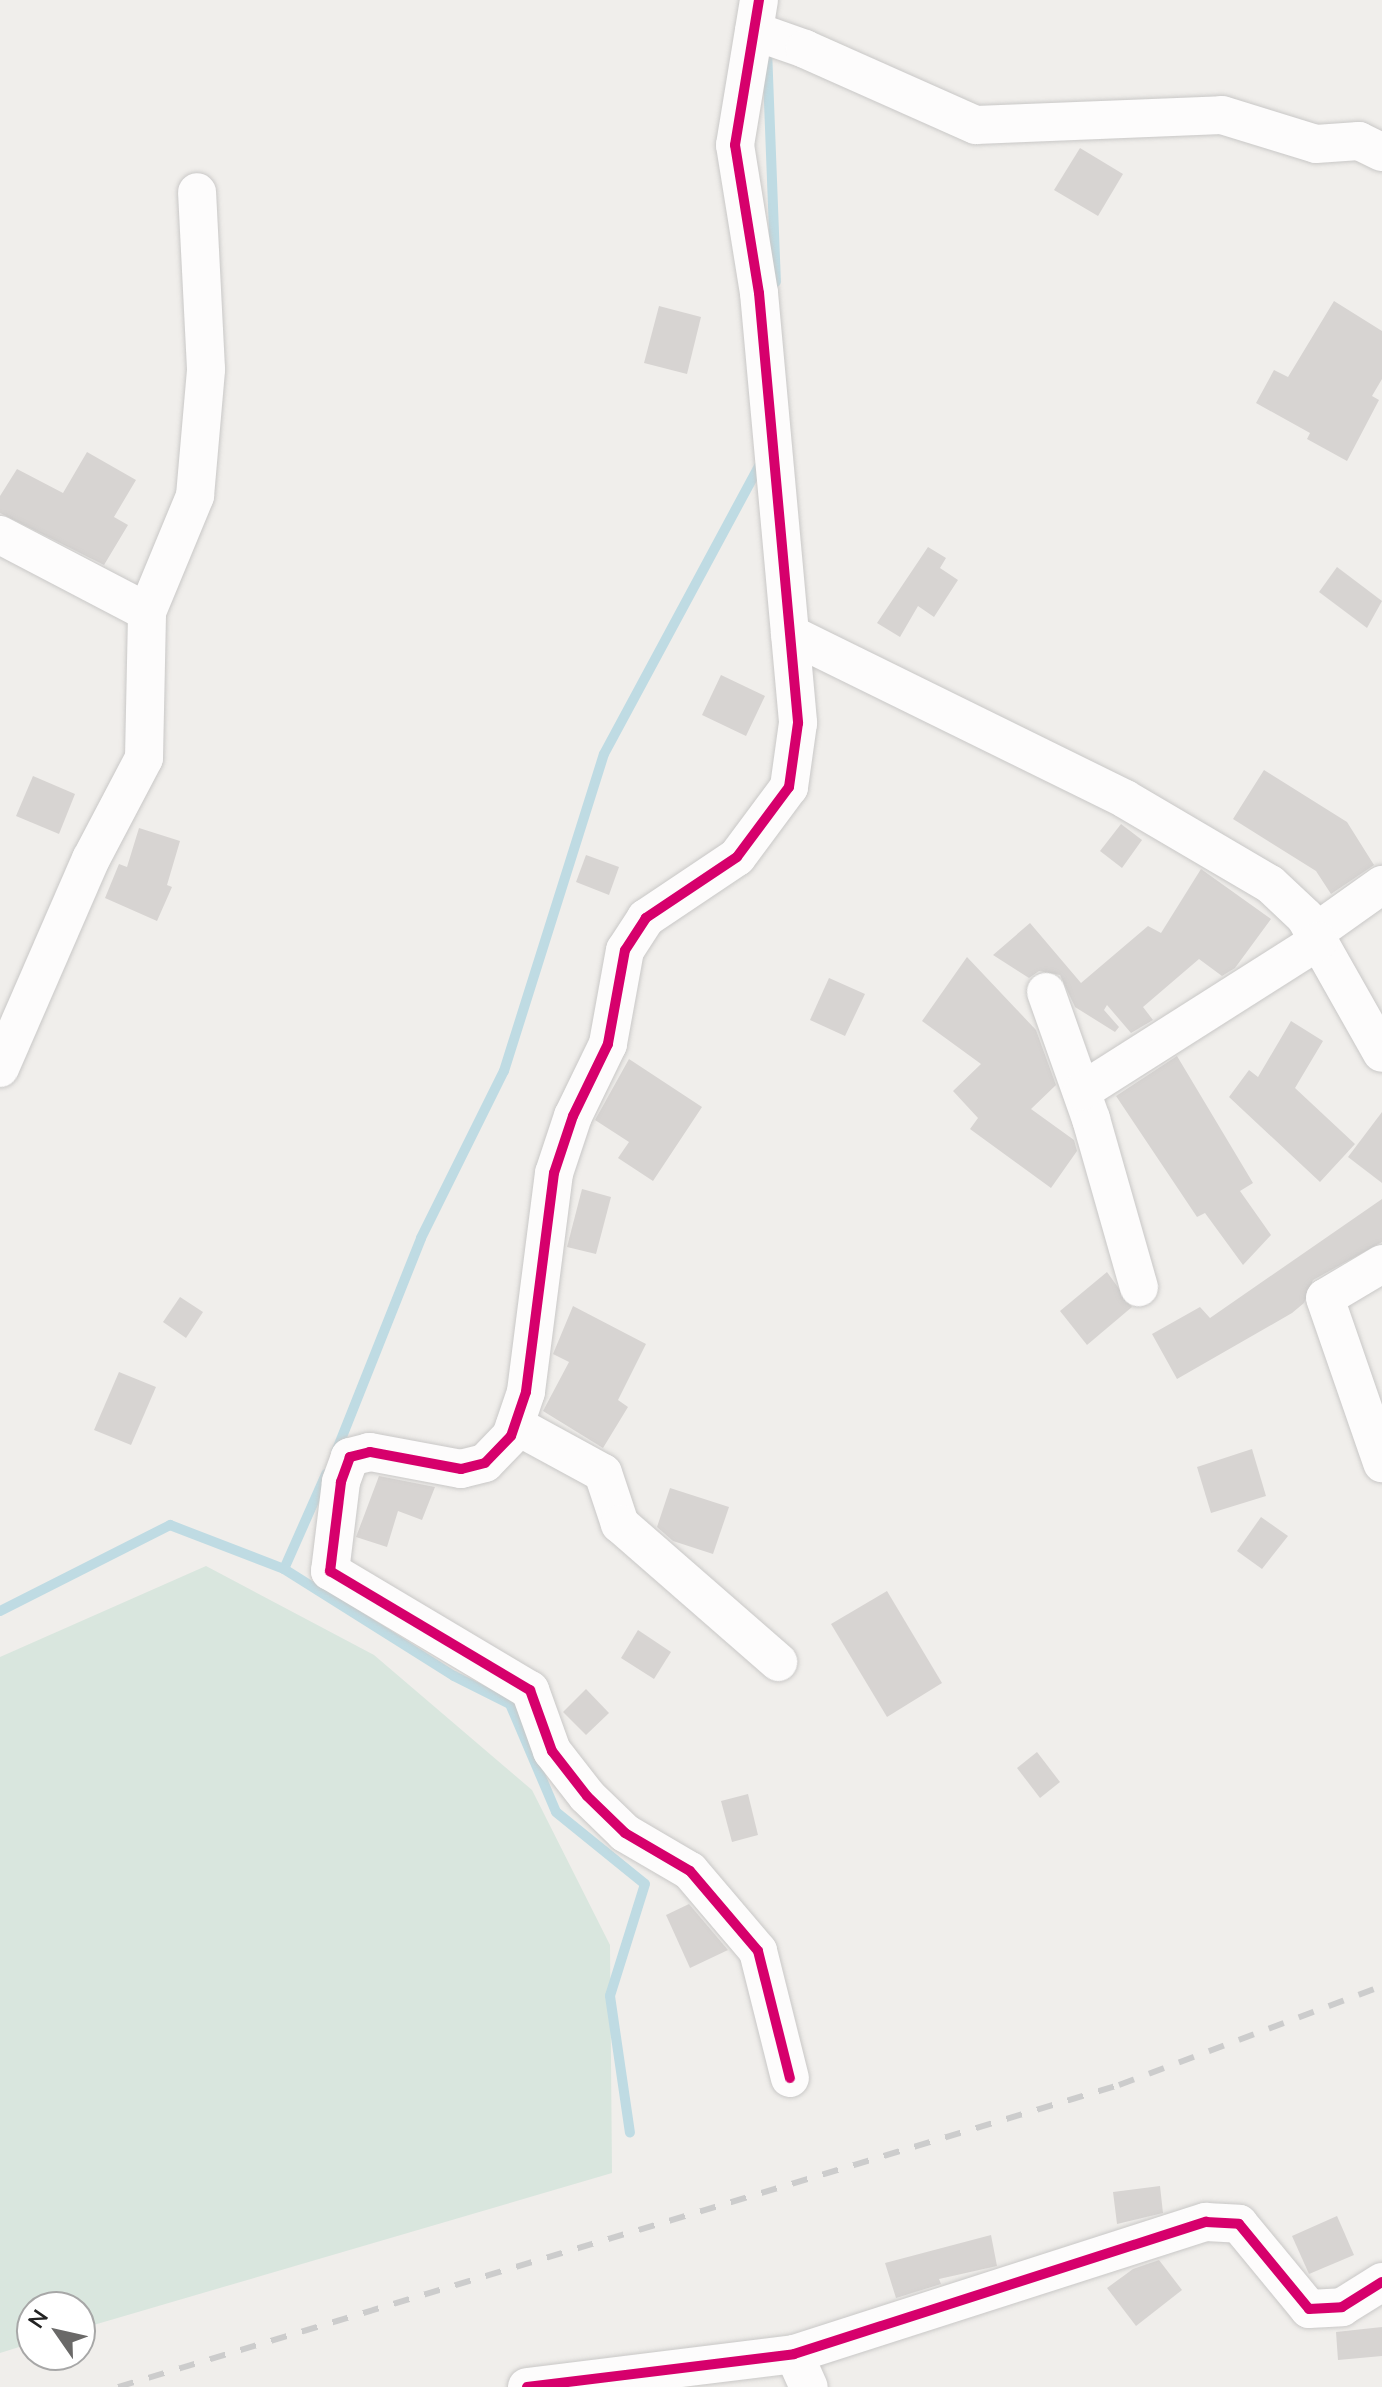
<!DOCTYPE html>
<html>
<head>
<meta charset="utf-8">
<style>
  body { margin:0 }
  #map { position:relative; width:1382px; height:2387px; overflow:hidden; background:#f0eeeb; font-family:Mulish,sans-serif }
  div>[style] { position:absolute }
  .wetland>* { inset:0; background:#d9e6de }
  .stream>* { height:10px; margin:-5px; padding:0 5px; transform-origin:5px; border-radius:5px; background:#bfdbe3 }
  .building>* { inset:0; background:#d7d4d2 }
  .roads { filter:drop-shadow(0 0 2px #c9c8c7) drop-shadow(0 0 2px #c9c8c7) }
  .minor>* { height:38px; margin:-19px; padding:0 19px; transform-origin:19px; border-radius:19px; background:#fdfcfc }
  .rail>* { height:6px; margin-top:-3px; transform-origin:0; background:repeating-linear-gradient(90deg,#ccc 0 16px,transparent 0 32px) }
  .cycleway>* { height:10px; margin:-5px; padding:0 5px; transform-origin:5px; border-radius:5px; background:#d6006c }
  span { translate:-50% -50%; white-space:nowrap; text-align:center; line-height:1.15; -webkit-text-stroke:7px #fff; paint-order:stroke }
  .north { position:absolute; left:16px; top:2291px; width:80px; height:80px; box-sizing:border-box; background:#fff; border:2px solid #a7a7a7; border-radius:50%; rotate:304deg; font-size:22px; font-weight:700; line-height:32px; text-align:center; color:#222 }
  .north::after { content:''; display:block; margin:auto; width:28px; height:36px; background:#6a6968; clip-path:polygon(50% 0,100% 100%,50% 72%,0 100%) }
</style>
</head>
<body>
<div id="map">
  <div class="wetland">
    <div style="clip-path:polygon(206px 1566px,374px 1655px,532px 1790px,610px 1945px,612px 2173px,80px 2329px,80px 2307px,32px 2307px,32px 2343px,0 2353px,0 1657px)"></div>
  </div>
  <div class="stream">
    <div style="left:767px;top:50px;width:232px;rotate:87.8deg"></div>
    <div style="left:336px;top:1452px;width:230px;rotate:-68.3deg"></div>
    <div style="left:421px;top:1238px;width:186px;rotate:-63.6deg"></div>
    <div style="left:504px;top:1071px;width:332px;rotate:-72.5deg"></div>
    <div style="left:604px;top:754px;width:331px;rotate:-61.7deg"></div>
    <div style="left:284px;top:1569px;width:104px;rotate:-66.1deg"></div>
    <div style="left:0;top:1611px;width:191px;rotate:-26.8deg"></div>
    <div style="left:170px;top:1525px;width:122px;rotate:21.1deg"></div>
    <div style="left:284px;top:1569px;width:201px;rotate:32.2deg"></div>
    <div style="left:454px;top:1676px;width:63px;rotate:26.6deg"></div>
    <div style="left:510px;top:1704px;width:117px;rotate:66.9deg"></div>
    <div style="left:556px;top:1812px;width:114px;rotate:39deg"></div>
    <div style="left:645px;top:1884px;width:117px;rotate:107.4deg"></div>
    <div style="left:610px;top:1996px;width:138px;rotate:81.7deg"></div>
  </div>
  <div class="building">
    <div style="clip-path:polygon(1080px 148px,1123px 174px,1098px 216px,1054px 190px)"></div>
    <div style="clip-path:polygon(1334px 301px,1382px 331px,1382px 379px,1372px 396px,1379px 400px,1347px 461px,1307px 439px,1310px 433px,1256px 403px,1274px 370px,1288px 377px)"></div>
    <div style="clip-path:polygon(659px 306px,701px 317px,687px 374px,644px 363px)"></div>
    <div style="clip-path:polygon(87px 452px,136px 480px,114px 517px,128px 525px,104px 565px,0 513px,0 496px,17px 469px,63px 493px)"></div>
    <div style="clip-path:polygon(928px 547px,946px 558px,940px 568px,958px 580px,934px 617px,918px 606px,900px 637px,877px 623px)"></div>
    <div style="clip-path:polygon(1337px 567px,1382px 601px,1367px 628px,1319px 592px)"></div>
    <div style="clip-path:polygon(721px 675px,765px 696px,746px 736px,702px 715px)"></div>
    <div style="clip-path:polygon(1264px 770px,1347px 822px,1374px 865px,1331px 894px,1316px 871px,1233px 819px)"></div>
    <div style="clip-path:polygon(33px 776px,75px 794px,59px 834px,16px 816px)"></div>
    <div style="clip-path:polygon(1121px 824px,1142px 840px,1122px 868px,1100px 851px)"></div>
    <div style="clip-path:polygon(139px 828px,180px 841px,167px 885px,172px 887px,157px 921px,105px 898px,119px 864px,127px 867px)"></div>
    <div style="clip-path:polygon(586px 855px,619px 867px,609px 895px,576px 882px)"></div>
    <div style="clip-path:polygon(1201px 869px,1271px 919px,1235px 968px,1222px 976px,1199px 959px,1143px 1007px,1153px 1020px,1131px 1033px,1107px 1005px,1104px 1010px,1119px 1027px,1115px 1032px,1075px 1007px,1060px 975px,1039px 971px,1029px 978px,993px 955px,1030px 923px,1081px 983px,1148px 926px,1161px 933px)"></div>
    <div style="clip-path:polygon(967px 957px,1036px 1030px,1056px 1085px,1031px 1109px,1074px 1140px,1077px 1151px,1051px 1188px,970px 1129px,978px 1118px,953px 1091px,981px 1064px,922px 1021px)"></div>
    <div style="clip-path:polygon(829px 978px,865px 994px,845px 1036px,810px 1020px)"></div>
    <div style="clip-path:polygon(1291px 1021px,1323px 1041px,1295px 1088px,1355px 1144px,1320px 1182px,1229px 1097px,1249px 1070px,1258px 1077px)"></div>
    <div style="clip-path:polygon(1177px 1056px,1253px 1183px,1240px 1191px,1271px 1235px,1243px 1265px,1205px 1213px,1197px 1217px,1116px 1096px)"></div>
    <div style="clip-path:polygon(629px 1059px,702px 1107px,653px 1181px,618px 1158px,629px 1142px,595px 1120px)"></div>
    <div style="clip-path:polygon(1382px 1112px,1382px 1183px,1348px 1157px)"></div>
    <div style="clip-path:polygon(582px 1189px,611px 1197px,596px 1254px,567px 1247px)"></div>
    <div style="clip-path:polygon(1382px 1199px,1382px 1242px,1313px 1280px,1304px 1303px,1292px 1313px,1177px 1379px,1152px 1334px,1200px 1307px,1210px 1318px)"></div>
    <div style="clip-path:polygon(1107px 1272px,1132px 1307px,1087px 1345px,1060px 1311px)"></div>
    <div style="clip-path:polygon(180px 1297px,203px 1312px,186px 1338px,163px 1322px)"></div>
    <div style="clip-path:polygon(573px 1306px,646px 1344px,618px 1400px,628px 1407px,603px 1448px,543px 1411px,569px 1362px,553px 1354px)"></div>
    <div style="clip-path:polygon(119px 1372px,156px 1387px,131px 1445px,94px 1430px)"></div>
    <div style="clip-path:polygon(1252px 1449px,1266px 1496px,1211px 1513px,1197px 1467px)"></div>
    <div style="clip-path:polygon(379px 1476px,435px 1487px,422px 1520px,398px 1511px,387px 1547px,356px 1537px)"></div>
    <div style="clip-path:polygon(670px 1488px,729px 1507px,713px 1554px,673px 1541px,657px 1527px)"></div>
    <div style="clip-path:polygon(1261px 1517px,1288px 1536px,1262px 1569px,1237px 1551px)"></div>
    <div style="clip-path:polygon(887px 1591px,942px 1683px,887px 1717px,831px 1624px)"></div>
    <div style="clip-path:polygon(638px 1630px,671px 1652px,654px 1679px,621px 1658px)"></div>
    <div style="clip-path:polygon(586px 1689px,609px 1713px,586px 1735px,563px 1712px)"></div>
    <div style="clip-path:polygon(1037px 1752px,1060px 1782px,1040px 1798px,1017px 1768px)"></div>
    <div style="clip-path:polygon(748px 1794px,758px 1835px,732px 1842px,721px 1801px)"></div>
    <div style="clip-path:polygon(689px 1904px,728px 1950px,690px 1968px,666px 1915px)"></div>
    <div style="clip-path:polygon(1160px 2186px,1163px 2213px,1117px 2224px,1113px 2192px)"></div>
    <div style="clip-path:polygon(1337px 2216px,1354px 2255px,1309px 2274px,1292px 2236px)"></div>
    <div style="clip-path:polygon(991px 2235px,997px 2266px,939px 2279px,941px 2284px,896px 2298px,885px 2263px)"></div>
    <div style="clip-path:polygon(1159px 2260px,1182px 2290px,1136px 2326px,1107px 2288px,1133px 2269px)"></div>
    <div style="clip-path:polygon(1382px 2327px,1382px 2356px,1338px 2360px,1336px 2332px)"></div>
  </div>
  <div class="roads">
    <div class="minor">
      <div style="left:759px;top:0;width:147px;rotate:99.4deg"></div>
      <div style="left:735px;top:145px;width:150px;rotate:80.8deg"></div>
      <div style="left:759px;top:293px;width:432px;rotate:84.8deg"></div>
      <div style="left:798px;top:723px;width:65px;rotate:98deg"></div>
      <div style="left:789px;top:787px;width:87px;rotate:126.6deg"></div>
      <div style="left:737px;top:857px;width:110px;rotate:146.2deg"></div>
      <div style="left:646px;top:918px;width:38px;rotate:123deg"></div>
      <div style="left:625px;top:950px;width:96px;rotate:100.3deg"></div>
      <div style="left:608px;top:1044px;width:80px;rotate:115.9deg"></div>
      <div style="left:573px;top:1116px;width:60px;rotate:108.4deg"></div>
      <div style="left:554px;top:1173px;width:221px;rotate:97.3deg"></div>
      <div style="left:526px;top:1392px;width:46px;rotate:108.8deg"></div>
      <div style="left:511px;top:1436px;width:37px;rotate:134deg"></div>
      <div style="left:485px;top:1463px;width:25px;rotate:166deg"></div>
      <div style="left:461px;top:1469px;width:93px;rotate:-169.4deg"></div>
      <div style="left:370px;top:1452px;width:21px;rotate:166deg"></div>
      <div style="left:350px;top:1457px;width:27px;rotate:110deg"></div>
      <div style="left:341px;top:1482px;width:90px;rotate:97deg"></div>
      <div style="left:330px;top:1571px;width:233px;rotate:30.8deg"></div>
      <div style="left:530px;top:1690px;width:65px;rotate:70.2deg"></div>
      <div style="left:552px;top:1751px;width:57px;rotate:52.1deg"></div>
      <div style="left:587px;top:1796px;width:53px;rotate:44.2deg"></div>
      <div style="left:625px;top:1833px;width:75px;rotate:30.3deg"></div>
      <div style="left:690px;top:1871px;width:105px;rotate:49.6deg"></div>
      <div style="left:758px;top:1951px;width:131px;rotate:75.9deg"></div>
      <div style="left:754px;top:31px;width:54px;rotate:19.4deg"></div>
      <div style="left:805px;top:49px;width:187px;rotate:24deg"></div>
      <div style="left:976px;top:125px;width:246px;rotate:-2.3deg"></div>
      <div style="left:1222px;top:115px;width:98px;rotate:17.1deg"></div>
      <div style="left:1316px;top:144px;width:43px;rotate:-4deg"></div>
      <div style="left:1359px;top:141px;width:25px;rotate:26deg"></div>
      <div style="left:0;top:535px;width:166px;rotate:27.6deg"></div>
      <div style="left:147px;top:612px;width:126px;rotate:-67.5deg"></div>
      <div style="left:195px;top:496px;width:127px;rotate:-85deg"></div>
      <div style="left:206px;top:369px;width:177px;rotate:-92.9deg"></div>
      <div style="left:790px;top:634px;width:373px;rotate:26.2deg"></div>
      <div style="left:1125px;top:799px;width:168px;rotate:30.4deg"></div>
      <div style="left:1270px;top:884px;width:48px;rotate:43.3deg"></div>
      <div style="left:1305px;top:917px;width:156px;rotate:60.5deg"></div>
      <div style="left:1313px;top:934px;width:85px;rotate:-35.4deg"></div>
      <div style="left:1046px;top:992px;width:135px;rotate:70.5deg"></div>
      <div style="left:1091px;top:1119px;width:175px;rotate:74.1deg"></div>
      <div style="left:0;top:1068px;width:228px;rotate:-66.5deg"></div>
      <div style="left:91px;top:859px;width:114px;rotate:-62.3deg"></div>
      <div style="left:144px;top:758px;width:146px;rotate:-88.8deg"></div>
      <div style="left:1082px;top:1091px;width:280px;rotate:-32.4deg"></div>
      <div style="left:1382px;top:1264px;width:66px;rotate:149.2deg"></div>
      <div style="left:1325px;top:1298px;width:175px;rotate:70.9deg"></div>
      <div style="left:515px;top:1425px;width:100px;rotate:28.6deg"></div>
      <div style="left:603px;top:1473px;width:54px;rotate:71.6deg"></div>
      <div style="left:620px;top:1524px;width:210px;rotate:41.1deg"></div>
      <div style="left:794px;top:2354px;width:36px;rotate:66deg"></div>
      <div style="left:527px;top:2387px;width:269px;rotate:-7deg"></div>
      <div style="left:794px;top:2354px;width:433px;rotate:-17.8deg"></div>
      <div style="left:1206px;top:2222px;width:33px;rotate:3deg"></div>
      <div style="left:1239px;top:2224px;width:110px;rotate:50.5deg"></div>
      <div style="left:1309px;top:2309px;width:33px;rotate:-3deg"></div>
      <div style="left:1342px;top:2307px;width:47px;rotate:-32deg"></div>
    </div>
  </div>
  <div class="rail">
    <div style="left:118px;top:2387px;width:1046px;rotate:-16.79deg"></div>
    <div style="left:1119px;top:2085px;width:281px;rotate:-20.6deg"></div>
  </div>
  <div class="cycleway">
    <div style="left:759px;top:0;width:147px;rotate:99.4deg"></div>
    <div style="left:735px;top:145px;width:150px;rotate:80.8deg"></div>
    <div style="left:759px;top:293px;width:432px;rotate:84.8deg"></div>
    <div style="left:798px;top:723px;width:65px;rotate:98deg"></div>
    <div style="left:789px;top:787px;width:87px;rotate:126.6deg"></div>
    <div style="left:737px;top:857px;width:110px;rotate:146.2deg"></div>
    <div style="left:646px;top:918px;width:38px;rotate:123deg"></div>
    <div style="left:625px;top:950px;width:96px;rotate:100.3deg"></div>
    <div style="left:608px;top:1044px;width:80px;rotate:115.9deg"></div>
    <div style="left:573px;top:1116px;width:60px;rotate:108.4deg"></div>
    <div style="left:554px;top:1173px;width:221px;rotate:97.3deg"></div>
    <div style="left:526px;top:1392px;width:46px;rotate:108.8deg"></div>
    <div style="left:511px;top:1436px;width:37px;rotate:134deg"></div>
    <div style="left:485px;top:1463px;width:25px;rotate:166deg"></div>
    <div style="left:461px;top:1469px;width:93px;rotate:-169.4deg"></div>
    <div style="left:370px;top:1452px;width:21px;rotate:166deg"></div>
    <div style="left:350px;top:1457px;width:27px;rotate:110deg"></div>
    <div style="left:341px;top:1482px;width:90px;rotate:97deg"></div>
    <div style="left:330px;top:1571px;width:233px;rotate:30.8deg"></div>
    <div style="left:530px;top:1690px;width:65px;rotate:70.2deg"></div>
    <div style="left:552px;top:1751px;width:57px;rotate:52.1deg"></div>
    <div style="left:587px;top:1796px;width:53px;rotate:44.2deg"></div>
    <div style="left:625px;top:1833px;width:75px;rotate:30.3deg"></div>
    <div style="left:690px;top:1871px;width:105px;rotate:49.6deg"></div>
    <div style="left:758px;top:1951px;width:131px;rotate:75.9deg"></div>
    <div style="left:527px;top:2387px;width:269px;rotate:-7deg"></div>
    <div style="left:794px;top:2354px;width:433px;rotate:-17.8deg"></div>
    <div style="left:1206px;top:2222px;width:33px;rotate:3deg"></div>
    <div style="left:1239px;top:2224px;width:110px;rotate:50.5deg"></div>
    <div style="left:1309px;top:2309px;width:33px;rotate:-3deg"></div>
    <div style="left:1342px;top:2307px;width:47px;rotate:-32deg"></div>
  </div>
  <div class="north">N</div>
</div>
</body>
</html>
